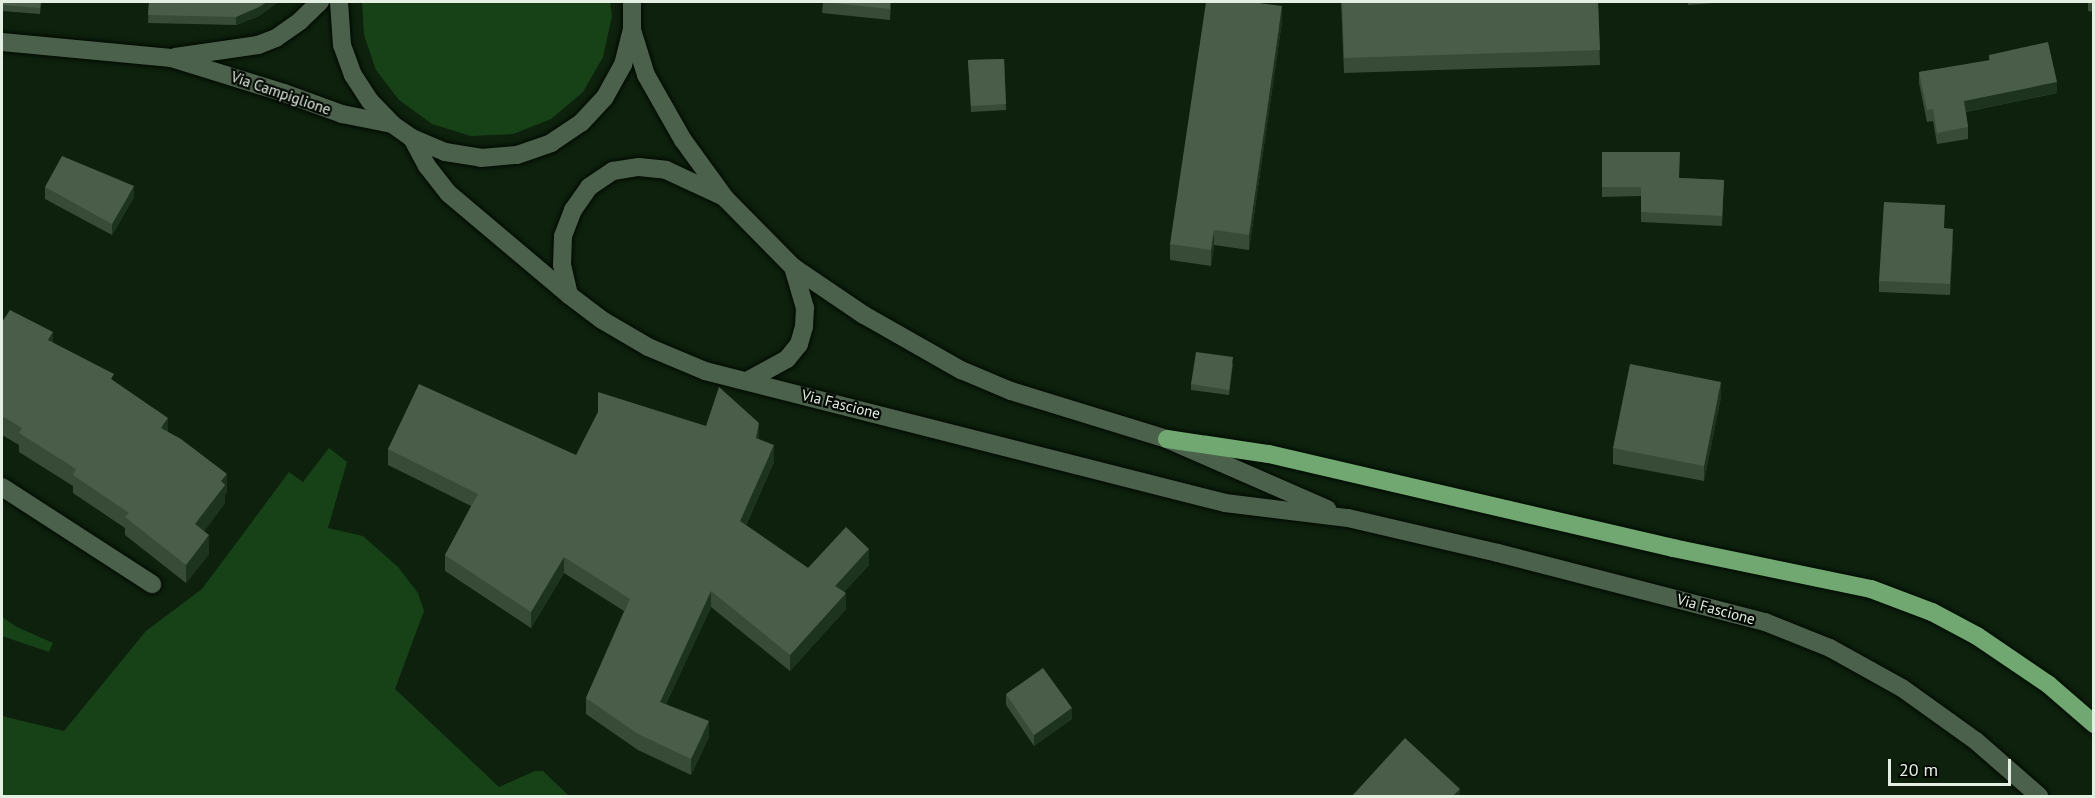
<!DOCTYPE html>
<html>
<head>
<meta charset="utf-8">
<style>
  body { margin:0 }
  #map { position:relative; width:2095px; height:798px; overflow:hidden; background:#0d210d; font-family:"PT Sans",sans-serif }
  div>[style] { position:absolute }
  .green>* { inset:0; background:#174218 }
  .roads { filter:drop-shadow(0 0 2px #000a00) drop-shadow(0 0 2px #000a00) }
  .minor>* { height:18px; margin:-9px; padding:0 9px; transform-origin:9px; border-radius:9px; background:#4b614b }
  .secondary>* { height:18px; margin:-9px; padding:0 9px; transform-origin:9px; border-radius:9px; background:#4b614b }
  .motorway>* { height:18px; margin:-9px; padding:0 9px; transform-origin:9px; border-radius:9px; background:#71a871 }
  .wall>* { inset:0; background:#374b37 }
  .shaded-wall>* { inset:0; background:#1e331e }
  .building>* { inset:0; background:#495d49 }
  span { translate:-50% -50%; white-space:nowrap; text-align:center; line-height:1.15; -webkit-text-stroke:4.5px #030803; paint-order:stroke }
  .street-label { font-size:15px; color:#e2efe1 }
  .frame { position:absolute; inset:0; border:3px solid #e2efe1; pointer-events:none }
  .scale { position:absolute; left:1888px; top:759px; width:123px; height:27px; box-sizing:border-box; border:3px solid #e2efe1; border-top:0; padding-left:8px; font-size:18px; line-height:21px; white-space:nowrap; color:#e2efe1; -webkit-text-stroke:4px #030803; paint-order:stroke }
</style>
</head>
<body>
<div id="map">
  <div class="green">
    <div style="clip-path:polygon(362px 2px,610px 2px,612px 16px,603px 57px,583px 92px,551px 119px,513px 134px,471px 136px,432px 124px,399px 100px,376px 70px,364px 35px)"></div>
    <div style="clip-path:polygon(329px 448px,347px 462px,328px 528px,363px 536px,398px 567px,418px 593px,424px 611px,395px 689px,499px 787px,535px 771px,543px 771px,569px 796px,2px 796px,2px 716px,64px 731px,146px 631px,202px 589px,289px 472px,303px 482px)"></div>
    <div style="clip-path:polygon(2px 617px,17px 627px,53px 643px,49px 652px,2px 636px)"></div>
  </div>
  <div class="roads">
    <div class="minor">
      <div style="left:2px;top:487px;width:179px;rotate:32.9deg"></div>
    </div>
    <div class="secondary">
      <div style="left:339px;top:2px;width:43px;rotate:86deg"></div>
      <div style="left:342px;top:45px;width:32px;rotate:70deg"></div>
      <div style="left:353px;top:75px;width:31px;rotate:57deg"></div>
      <div style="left:370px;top:101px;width:32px;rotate:46deg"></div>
      <div style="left:392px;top:124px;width:24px;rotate:35deg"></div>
      <div style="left:412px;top:138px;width:36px;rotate:23deg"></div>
      <div style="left:445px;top:152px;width:36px;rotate:9deg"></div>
      <div style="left:481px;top:158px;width:36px;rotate:-5deg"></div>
      <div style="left:517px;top:155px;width:36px;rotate:-19deg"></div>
      <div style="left:551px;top:143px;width:36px;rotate:-34deg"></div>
      <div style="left:581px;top:123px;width:35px;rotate:-47deg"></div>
      <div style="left:605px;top:97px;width:37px;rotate:-61deg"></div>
      <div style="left:623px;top:65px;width:36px;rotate:-76deg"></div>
      <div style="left:632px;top:30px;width:28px;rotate:-90deg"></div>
      <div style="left:632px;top:30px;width:47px;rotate:72.7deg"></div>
      <div style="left:646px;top:75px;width:75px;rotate:60.4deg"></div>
      <div style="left:683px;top:140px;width:72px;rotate:54.1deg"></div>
      <div style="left:725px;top:198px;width:97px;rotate:45.4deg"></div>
      <div style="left:793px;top:267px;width:86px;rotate:34.1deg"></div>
      <div style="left:864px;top:315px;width:112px;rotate:29.6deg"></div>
      <div style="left:961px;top:370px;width:54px;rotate:22.8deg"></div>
      <div style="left:1011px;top:391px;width:163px;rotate:17.1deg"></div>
      <div style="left:1167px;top:439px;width:175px;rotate:23.6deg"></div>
      <div style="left:2px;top:42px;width:170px;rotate:5.4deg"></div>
      <div style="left:171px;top:58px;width:118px;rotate:17.2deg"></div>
      <div style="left:284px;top:93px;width:62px;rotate:19.9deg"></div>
      <div style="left:342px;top:114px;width:51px;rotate:11.3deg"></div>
      <div style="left:175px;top:57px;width:84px;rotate:-8.2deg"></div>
      <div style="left:258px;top:45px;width:19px;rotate:-21deg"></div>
      <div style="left:276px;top:38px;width:29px;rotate:-35deg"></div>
      <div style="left:300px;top:21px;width:28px;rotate:-44deg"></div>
      <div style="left:412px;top:138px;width:32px;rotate:62deg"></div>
      <div style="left:427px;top:166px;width:34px;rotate:52deg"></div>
      <div style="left:448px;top:193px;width:158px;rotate:40.1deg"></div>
      <div style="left:569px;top:295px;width:41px;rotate:37.1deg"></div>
      <div style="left:602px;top:320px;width:53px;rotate:30.4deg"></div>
      <div style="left:648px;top:347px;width:62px;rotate:22.8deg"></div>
      <div style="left:705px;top:371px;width:536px;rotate:14.24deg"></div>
      <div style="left:1225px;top:503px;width:124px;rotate:7deg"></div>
      <div style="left:1348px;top:518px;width:154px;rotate:13.1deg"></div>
      <div style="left:1498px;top:553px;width:276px;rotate:14.5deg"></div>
      <div style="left:1765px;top:622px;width:70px;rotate:21.8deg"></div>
      <div style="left:1830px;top:648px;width:82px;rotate:29.1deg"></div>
      <div style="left:1902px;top:688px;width:91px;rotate:35.6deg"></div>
      <div style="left:1976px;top:741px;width:84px;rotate:41.1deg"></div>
      <div style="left:569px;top:295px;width:31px;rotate:-103deg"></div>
      <div style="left:562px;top:265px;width:29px;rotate:-88deg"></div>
      <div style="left:563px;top:236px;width:28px;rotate:-69deg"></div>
      <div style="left:573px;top:210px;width:28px;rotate:-55deg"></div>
      <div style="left:589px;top:187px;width:29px;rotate:-34deg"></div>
      <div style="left:613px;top:171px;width:26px;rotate:-9deg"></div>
      <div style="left:639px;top:167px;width:27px;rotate:6deg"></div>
      <div style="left:666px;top:170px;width:62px;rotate:24.9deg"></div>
      <div style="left:747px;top:381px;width:46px;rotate:-28.8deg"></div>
      <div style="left:787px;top:359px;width:19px;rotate:-51deg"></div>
      <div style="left:799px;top:344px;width:18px;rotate:-74deg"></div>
      <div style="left:804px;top:327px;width:19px;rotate:-87deg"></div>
      <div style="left:805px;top:308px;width:43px;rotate:-106.3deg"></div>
    </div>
    <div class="motorway">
      <div style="left:1167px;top:439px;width:103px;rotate:8.4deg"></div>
      <div style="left:1269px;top:454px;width:415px;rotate:13.1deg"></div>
      <div style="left:1673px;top:548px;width:202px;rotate:11.7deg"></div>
      <div style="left:1871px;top:589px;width:65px;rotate:20.7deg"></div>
      <div style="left:1932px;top:612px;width:51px;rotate:28.1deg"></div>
      <div style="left:1977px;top:636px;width:87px;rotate:34.2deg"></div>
      <div style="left:2049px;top:685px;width:60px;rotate:40.9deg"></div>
    </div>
  </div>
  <div class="wall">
    <div style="clip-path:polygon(2px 2px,41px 2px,40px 14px,2px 11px)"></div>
    <div style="clip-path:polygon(149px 2px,278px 2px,259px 16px,236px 25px,148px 23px)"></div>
    <div style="clip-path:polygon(823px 2px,891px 2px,890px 20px,822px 13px)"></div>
    <div style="clip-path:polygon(1341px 2px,1598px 2px,1600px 65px,1344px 73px)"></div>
    <div style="clip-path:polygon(1688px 2px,1729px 2px,1688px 5px)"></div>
    <div style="clip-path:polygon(2088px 2px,2094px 2px,2094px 12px,2088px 11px)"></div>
    <div style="clip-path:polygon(1282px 21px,1249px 250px,1214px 245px,1211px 266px,1170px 260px,1170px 244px)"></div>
    <div style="clip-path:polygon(1989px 55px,2057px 93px,1966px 112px,1968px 127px,1968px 139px,1937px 144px,1933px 121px,1927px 122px,1919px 83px,1919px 72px,1989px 61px)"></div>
    <div style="clip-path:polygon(1004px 59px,1006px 110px,971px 112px,968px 60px)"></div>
    <div style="clip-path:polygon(1602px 152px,1680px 178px,1724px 180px,1722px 226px,1641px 222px,1641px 196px,1602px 197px)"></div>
    <div style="clip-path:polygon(45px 187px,134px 197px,112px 235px,45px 199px)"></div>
    <div style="clip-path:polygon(1945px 228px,1953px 240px,1950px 295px,1879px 292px,1879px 281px)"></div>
    <div style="clip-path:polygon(2px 322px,53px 343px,114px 381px,168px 432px,227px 492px,225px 495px,225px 503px,204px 531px,209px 554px,186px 583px,125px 535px,125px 528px,73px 493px,73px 486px,19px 452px,19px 445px,2px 435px)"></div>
    <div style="clip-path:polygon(1233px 363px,1229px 395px,1191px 390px,1191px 384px)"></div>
    <div style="clip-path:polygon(1721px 397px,1704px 481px,1613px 464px,1613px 448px)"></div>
    <div style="clip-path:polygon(706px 426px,759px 439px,774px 462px,746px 525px,808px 568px,869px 565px,844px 592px,846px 609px,790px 671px,711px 607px,666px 704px,709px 737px,691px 775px,638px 750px,586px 714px,586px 698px,624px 611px,564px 573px,531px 628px,445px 571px,445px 555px,471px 506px,388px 465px,388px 449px,576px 455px)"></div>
    <div style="clip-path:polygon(1006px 694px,1072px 719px,1034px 746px,1006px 705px)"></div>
  </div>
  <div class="shaded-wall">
    <div style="clip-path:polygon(267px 2px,278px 2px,259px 16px,236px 25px,236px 17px)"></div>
    <div style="clip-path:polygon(1282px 6px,1282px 21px,1249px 250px,1249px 235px)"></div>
    <div style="clip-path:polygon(2057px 82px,2057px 93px,1964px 112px,1964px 101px)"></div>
    <div style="clip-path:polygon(134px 186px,134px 197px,112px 235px,112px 224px)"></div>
    <div style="clip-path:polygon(1953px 229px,1953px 240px,1950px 295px,1950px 284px)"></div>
    <div style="clip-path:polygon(1214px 230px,1214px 245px,1211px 266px,1211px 250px)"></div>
    <div style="clip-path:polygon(53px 332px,53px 350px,48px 340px)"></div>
    <div style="clip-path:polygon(1721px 382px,1721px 397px,1704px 481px,1704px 466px)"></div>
    <div style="clip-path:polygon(168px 418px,168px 436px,161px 428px)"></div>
    <div style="clip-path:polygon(759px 423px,759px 439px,756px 438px)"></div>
    <div style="clip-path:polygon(774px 445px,774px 462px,740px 537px,740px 521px)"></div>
    <div style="clip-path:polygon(227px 474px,227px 492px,225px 495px,225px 503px,195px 543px,195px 524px,221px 481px)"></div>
    <div style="clip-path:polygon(209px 535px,209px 554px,186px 583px,186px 565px)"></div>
    <div style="clip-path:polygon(869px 549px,869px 565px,835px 602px,835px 586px)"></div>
    <div style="clip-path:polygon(564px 557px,564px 573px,531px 628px,531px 612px)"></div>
    <div style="clip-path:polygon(711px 591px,711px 607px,660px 718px,660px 702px)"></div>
    <div style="clip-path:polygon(846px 593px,846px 609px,790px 671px,790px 655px)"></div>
    <div style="clip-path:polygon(1072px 708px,1072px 719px,1034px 746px,1034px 735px)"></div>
    <div style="clip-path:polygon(709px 721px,709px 737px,691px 775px,691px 759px)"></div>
    <div style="clip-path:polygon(1460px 789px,1460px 796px,1453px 796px)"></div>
  </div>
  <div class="building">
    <div style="clip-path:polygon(2px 2px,41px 2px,40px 8px,2px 5px)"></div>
    <div style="clip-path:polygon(149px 2px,267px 2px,259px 7px,236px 17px,148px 15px)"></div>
    <div style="clip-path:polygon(822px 2px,890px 2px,890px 9px)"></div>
    <div style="clip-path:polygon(1206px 2px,1251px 2px,1282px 6px,1249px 235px,1214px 230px,1211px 250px,1170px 244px)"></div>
    <div style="clip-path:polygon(1342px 2px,1598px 2px,1600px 50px,1344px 58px)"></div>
    <div style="clip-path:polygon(2048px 42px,2057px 82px,1964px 101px,1968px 127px,1937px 133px,1933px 109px,1927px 110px,1919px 72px,1990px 60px,1989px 55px)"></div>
    <div style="clip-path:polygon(1004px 59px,1006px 104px,971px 106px,968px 60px)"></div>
    <div style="clip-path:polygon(1602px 152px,1680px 152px,1679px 178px,1724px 180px,1722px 216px,1641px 212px,1641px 187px,1602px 187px)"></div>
    <div style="clip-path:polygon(2092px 154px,2094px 154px,2094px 209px)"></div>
    <div style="clip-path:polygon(62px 156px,134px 186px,112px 224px,45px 187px)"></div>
    <div style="clip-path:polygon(1884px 202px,1945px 205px,1944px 228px,1953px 229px,1950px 284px,1879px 281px)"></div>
    <div style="clip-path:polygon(10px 310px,53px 332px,48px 340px,114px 374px,111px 379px,168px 418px,161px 428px,181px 439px,227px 474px,221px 481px,225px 485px,195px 524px,209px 535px,186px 565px,125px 517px,129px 513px,73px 475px,76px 469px,19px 433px,22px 428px,2px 416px,2px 322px)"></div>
    <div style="clip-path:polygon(1196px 352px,1233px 357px,1229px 390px,1191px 384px)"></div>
    <div style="clip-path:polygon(1630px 364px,1721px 382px,1704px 466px,1613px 448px)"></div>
    <div style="clip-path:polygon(419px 384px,576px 455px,598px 412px,598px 392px,706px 426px,719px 387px,759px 423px,756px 438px,774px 445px,740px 521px,808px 568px,846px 527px,869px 549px,835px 586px,846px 593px,790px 655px,711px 591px,660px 702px,709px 721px,691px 759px,638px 734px,586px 698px,630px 599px,564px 557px,531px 612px,445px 555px,478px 494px,388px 449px)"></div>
    <div style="clip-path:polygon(1043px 668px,1072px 708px,1034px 735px,1006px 694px)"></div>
    <div style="clip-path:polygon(1405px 738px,1460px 789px,1453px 796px,1352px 796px)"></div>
  </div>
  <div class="street-label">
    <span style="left:281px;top:93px;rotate:19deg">Via Campiglione</span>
    <span style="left:841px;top:404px;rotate:14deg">Via Fascione</span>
    <span style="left:1716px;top:609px;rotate:15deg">Via Fascione</span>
  </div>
  <div class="frame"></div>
  <div class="scale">20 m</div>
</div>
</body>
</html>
